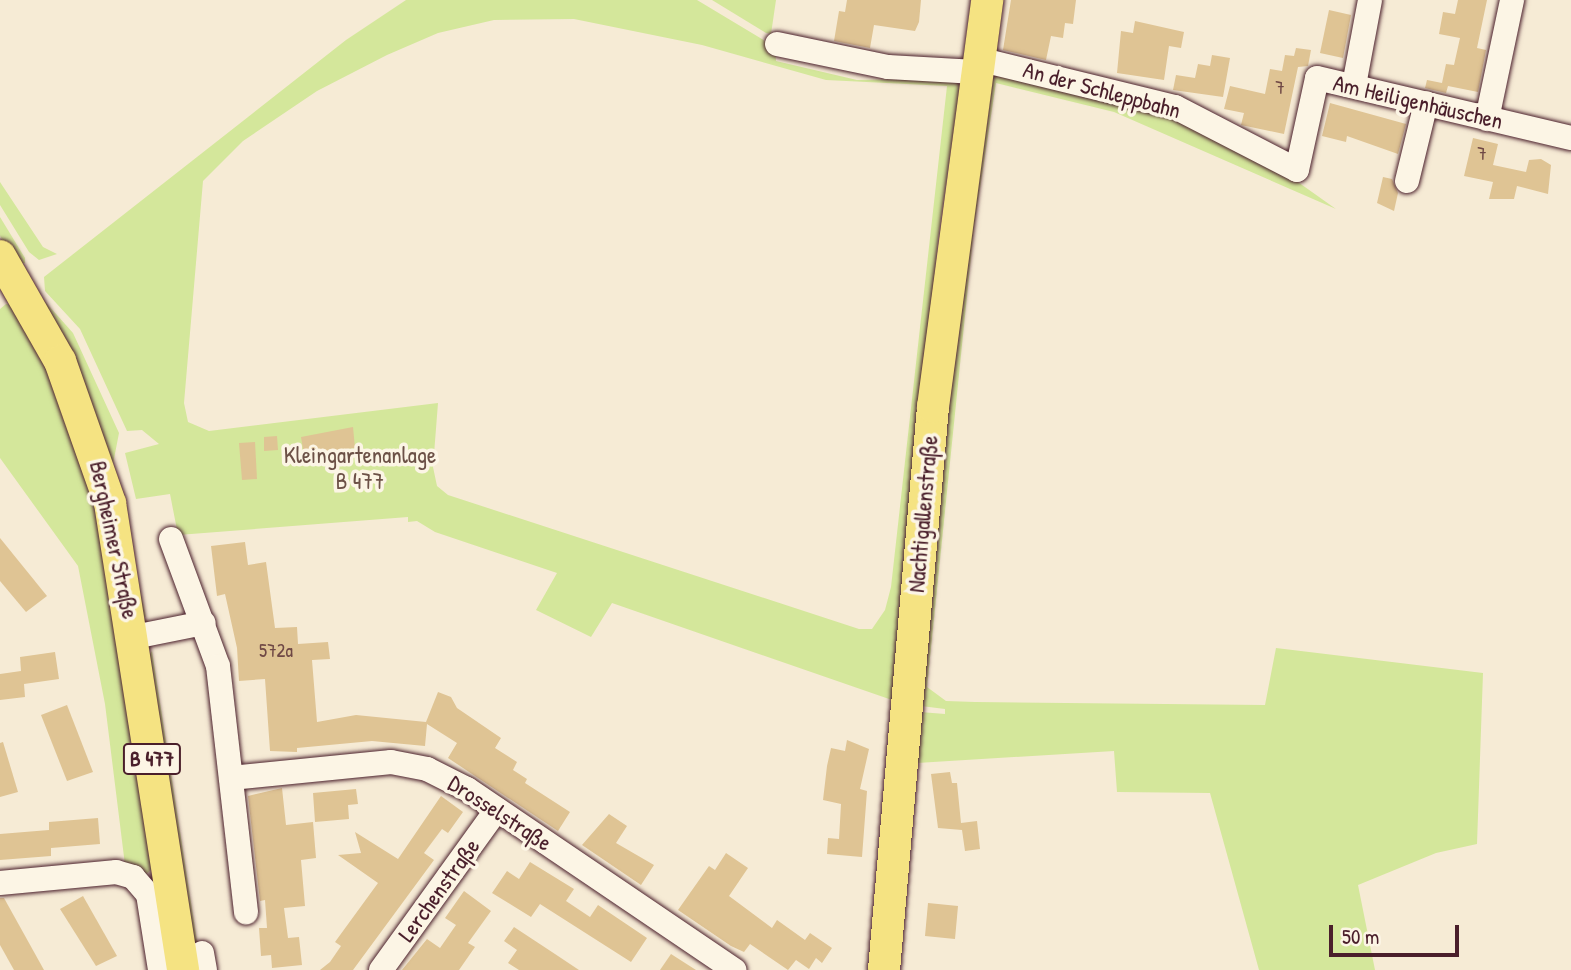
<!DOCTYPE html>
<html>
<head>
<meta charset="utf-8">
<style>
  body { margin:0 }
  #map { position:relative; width:1571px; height:970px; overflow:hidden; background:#f6ebd5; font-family:"Patrick Hand",sans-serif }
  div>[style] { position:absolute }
  .green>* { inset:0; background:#d4e79b }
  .building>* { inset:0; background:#dfc494 }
  .roads { filter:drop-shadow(0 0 2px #4a1f2b) drop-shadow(0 0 2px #4a1f2b) }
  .minor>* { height:24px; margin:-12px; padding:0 12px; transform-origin:12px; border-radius:12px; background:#fcf5e5 }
  .major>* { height:32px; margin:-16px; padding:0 16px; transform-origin:16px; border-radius:16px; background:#f5e382 }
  span { translate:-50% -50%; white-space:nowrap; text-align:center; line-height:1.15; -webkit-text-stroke:7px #fcf5e5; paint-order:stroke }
  .number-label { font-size:19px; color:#6f4845 }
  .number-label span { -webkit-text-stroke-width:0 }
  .shield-label span { padding:2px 5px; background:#fcf5e5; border:2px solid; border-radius:5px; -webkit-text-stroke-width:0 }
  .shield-label { font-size:21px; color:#4a1f2b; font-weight:700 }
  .street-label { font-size:23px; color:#4a1f2b }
  .park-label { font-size:23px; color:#6c5147 }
  .scale { position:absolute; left:1329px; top:925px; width:130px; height:32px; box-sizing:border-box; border:4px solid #4a1f2b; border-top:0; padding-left:9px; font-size:21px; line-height:24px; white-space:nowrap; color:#4a1f2b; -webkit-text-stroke:5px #fcf5e5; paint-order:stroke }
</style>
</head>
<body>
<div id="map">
  <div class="green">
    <div style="clip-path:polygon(evenodd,406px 0,697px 0,775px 47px,776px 61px,857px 80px,961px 78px,938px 239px,892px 700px,612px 603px,591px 637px,536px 610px,557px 573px,435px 532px,417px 521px,408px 522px,408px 517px,178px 535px,170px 494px,136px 499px,125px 453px,159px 444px,142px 430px,127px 431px,80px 329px,45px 291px,44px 277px,346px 40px,406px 0,574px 19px,702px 45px,826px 80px,947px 86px,891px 587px,885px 610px,872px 629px,859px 629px,448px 495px,437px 486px,433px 467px,438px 403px,209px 431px,188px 422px,184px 403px,203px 181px,243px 141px,317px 91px,387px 55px,438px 33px,494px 20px,574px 19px)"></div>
    <div style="clip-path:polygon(712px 0,776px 0,771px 34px,766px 33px)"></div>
    <div style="clip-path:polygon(993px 74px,1173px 113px,1288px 175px,1336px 209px,1114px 112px,996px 83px,974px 228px,927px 687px,946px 701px,975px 702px,1265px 705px,1276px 648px,1483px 673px,1477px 844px,1436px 853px,1358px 885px,1375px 970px,1259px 970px,1210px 793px,1117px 792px,1114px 751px,917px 763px,920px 712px,945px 714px,945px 709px,921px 706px,949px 408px)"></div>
    <div style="clip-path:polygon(0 182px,43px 247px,57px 254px,39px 260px,29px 252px,0 205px)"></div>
    <div style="clip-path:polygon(0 217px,25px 258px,25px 263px,17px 264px,0 236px)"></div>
    <div style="clip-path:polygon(41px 297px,73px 333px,119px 433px,113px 464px,146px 617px,140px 614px)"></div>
    <div style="clip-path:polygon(6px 304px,15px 305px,63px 400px,90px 471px,160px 862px,144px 876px,125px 865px,105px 704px,78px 566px,0 458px,0 309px)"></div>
    <div style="clip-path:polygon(152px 651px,199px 954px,199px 970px,192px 970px,147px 658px)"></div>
  </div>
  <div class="building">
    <div style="clip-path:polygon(847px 0,921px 0,919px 22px,915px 31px,874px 25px,870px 48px,834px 41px,839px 11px,845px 12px)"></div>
    <div style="clip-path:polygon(1011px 0,1076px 0,1073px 24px,1065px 23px,1063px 38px,1051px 36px,1046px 60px,1003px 50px)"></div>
    <div style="clip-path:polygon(1458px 0,1487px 0,1477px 48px,1486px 50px,1478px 92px,1448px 86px,1446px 93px,1425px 88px,1427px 80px,1442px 83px,1446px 64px,1454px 65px,1460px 38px,1439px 34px,1443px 12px,1455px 14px)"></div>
    <div style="clip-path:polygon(1329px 10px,1351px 15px,1343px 58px,1320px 53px)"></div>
    <div style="clip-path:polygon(1135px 21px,1184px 32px,1181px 48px,1169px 46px,1164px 80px,1117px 73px,1121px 31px,1133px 33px)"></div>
    <div style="clip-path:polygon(1296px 48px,1311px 50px,1308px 66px,1298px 67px,1284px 134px,1241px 125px,1244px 113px,1224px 109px,1230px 86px,1265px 94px,1270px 69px,1282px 71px,1285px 55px,1294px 56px)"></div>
    <div style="clip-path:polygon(1212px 55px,1230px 58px,1223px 97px,1173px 90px,1176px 75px,1195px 78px,1198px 64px,1210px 66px)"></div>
    <div style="clip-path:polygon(1330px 103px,1406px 124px,1398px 154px,1347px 136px,1346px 142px,1322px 136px)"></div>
    <div style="clip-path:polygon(1473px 138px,1498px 144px,1493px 165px,1526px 172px,1529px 160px,1541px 159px,1551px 165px,1548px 194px,1517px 186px,1514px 199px,1489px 199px,1493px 182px,1464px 176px)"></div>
    <div style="clip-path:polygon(1383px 177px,1392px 179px,1398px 193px,1394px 211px,1377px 203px)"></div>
    <div style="clip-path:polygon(353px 427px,355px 448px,304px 455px,301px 437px)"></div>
    <div style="clip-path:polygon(277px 436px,278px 450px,264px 451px,264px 437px)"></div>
    <div style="clip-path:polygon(255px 442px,257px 479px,242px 480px,239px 443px)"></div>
    <div style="clip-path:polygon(0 538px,47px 596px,26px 612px,0 581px)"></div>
    <div style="clip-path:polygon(245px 542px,248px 565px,266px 562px,275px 628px,297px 627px,298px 644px,328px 642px,330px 659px,312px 660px,317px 722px,356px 715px,426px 722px,438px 692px,451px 697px,457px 708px,501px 738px,495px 748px,517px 762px,513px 770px,527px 779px,525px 783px,570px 812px,558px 831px,448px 758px,457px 743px,427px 724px,425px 746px,372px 741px,297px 748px,297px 752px,270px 751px,265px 679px,239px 681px,237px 648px,225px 594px,217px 596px,211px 546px)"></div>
    <div style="clip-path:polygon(55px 652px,59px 679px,24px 684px,25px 697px,0 700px,0 674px,21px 671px,20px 657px)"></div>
    <div style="clip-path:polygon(67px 705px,93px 772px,67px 781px,41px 715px)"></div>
    <div style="clip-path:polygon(847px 740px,869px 749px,860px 789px,867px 791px,862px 857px,827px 854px,828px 838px,839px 839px,841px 804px,823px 800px,827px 766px,831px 748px,845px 751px)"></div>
    <div style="clip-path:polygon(3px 742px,18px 792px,0 797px,0 743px)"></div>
    <div style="clip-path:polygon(950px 772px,952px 783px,957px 783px,961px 823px,977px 821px,980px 849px,965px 851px,962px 830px,938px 828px,931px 774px)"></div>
    <div style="clip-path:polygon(282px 788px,286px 825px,313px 822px,316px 858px,301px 860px,305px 906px,284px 908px,288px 938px,299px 937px,302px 965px,272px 968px,271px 955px,261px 956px,259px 928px,267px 928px,265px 900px,260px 901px,248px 796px)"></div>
    <div style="clip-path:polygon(356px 789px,358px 804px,348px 805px,349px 819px,315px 822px,313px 793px)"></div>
    <div style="clip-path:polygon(441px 796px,463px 812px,448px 833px,442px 829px,424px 853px,434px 860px,353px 970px,320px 970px,330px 962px,341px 946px,335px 942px,378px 883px,338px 855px,361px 853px,355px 832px,398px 859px)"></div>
    <div style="clip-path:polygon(609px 814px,627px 826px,616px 843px,654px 865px,641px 885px,582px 845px)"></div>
    <div style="clip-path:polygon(98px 818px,100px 844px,51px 848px,51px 856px,0 860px,0 834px,49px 830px,49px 822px)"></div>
    <div style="clip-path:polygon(726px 853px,748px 868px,729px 896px,772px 928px,777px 920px,805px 940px,810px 933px,832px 948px,822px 963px,816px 958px,809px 969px,796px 960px,788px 970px,750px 944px,744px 952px,731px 946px,678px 910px,709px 866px,715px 870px)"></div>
    <div style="clip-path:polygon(530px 862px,574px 889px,566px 901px,590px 917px,598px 905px,647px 938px,631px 962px,540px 904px,531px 917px,492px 893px,507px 871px,519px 879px)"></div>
    <div style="clip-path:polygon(464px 891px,491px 911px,468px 943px,475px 947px,459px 970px,402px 970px,427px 939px,440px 948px,456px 925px,445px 918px)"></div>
    <div style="clip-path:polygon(83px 896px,117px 956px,96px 966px,60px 909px)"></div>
    <div style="clip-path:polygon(0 898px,4px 898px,44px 970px,14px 970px,0 945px)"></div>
    <div style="clip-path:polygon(928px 903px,958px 906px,955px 939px,925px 936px)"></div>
    <div style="clip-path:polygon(514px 927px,555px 954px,579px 970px,519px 970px,508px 963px,517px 950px,504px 941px)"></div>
    <div style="clip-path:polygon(671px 954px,696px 970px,660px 970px)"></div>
  </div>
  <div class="roads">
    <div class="minor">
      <div style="left:777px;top:44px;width:113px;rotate:11.7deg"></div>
      <div style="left:888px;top:67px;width:88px;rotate:3.3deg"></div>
      <div style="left:978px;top:59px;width:203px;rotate:13.7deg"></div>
      <div style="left:1175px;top:107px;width:137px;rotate:27.3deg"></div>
      <div style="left:1297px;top:170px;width:94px;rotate:-77.7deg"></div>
      <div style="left:1317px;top:78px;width:261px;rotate:13.3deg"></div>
      <div style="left:1354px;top:85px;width:86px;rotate:-79.3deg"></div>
      <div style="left:1487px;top:119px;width:122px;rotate:-78.1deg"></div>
      <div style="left:1407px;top:181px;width:80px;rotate:-76.3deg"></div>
      <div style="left:171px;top:539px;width:135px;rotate:69.7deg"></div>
      <div style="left:218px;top:666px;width:248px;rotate:83.5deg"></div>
      <div style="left:134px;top:637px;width:71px;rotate:-11.3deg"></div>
      <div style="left:231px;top:778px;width:161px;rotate:-5.7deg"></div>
      <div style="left:391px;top:762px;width:37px;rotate:11deg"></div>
      <div style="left:427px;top:769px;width:45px;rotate:26.6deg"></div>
      <div style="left:467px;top:789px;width:323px;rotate:34.1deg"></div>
      <div style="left:0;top:883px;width:117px;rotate:-5.4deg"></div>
      <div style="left:116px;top:872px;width:18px;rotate:16deg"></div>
      <div style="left:133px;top:877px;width:23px;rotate:49deg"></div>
      <div style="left:148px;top:894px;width:77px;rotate:81deg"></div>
      <div style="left:202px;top:953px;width:17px;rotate:80deg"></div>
      <div style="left:381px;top:970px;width:198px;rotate:-54.2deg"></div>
    </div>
    <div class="major">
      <div style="left:0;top:256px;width:121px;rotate:60.3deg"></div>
      <div style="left:60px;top:361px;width:151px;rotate:70.6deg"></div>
      <div style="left:110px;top:503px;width:473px;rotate:81.1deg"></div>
      <div style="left:884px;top:970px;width:565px;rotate:-85.03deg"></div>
      <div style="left:933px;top:407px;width:411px;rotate:-82.4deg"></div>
    </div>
  </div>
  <div class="number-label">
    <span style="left:1280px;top:88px">7</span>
    <span style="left:1482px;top:154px">7</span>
    <span style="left:276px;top:651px">572a</span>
  </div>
  <div class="shield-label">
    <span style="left:152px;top:759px">B 477</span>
  </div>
  <div class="street-label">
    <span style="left:1102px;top:90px;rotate:15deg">An der Schleppbahn</span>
    <span style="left:1418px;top:102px;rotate:13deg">Am Heiligenhäuschen</span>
    <span style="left:923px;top:514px;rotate:-85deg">Nachtigallenstraße</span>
    <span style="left:114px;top:540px;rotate:78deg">Bergheimer Straße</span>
    <span style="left:500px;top:813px;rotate:33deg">Drosselstraße</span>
    <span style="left:439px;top:890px;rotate:-54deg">Lerchenstraße</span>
  </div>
  <div class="park-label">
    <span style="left:360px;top:468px">Kleingartenanlage<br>B 477</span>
  </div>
  <div class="scale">50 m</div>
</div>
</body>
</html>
